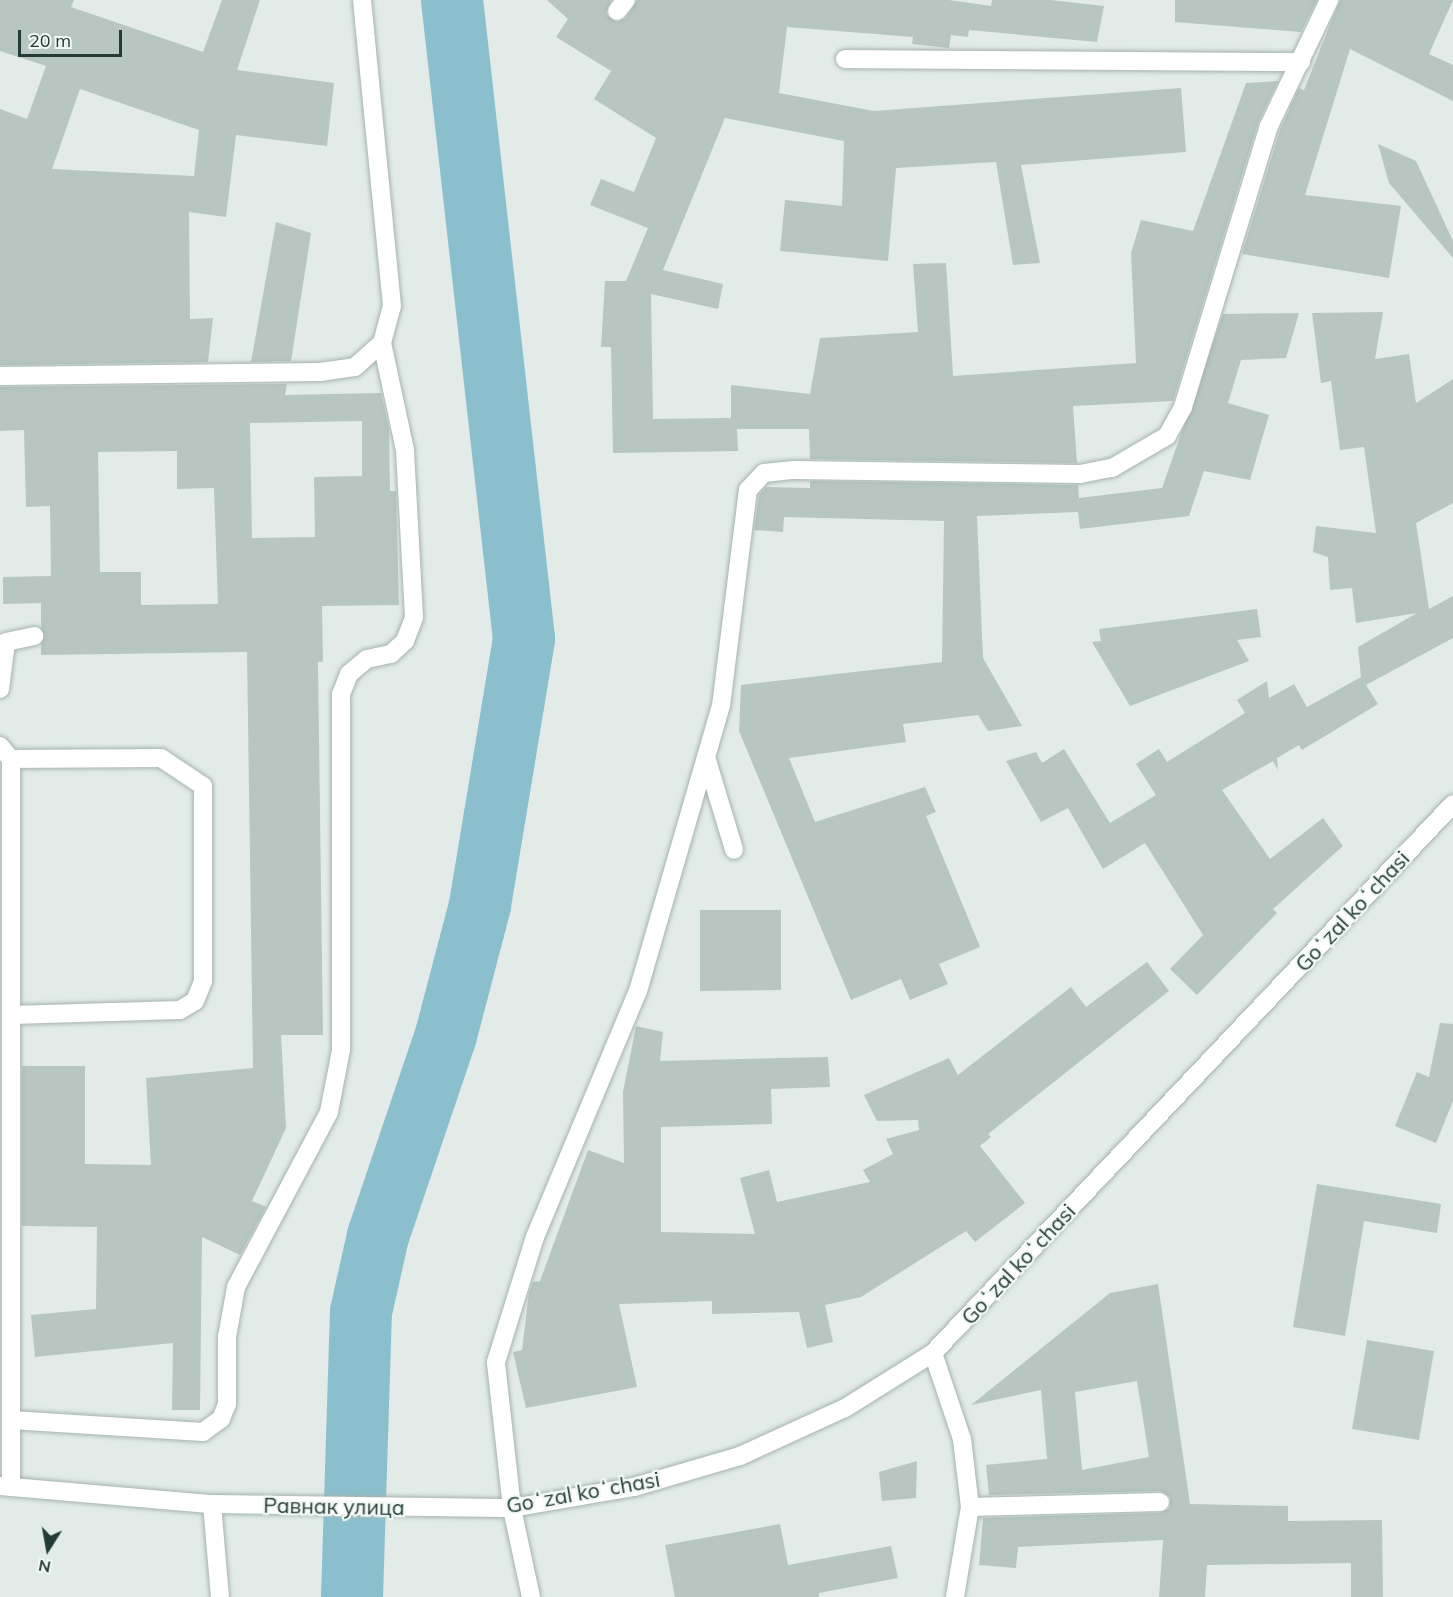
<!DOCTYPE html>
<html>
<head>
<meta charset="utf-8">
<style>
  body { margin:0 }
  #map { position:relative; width:1453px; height:1597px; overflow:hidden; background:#e2ebe8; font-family:Mulish,sans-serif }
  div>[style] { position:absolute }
  .river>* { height:62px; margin:-31px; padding:0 31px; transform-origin:31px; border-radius:31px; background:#8cbfce }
  .building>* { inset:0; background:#b7c6c1 }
  .roads { filter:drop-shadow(0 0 2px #a5b3af) drop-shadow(0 0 2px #a5b3af) }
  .lane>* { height:18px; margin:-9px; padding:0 9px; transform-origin:9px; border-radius:9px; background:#fff }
  .street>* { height:18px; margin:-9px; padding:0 9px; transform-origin:9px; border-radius:9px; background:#fff }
  .secondary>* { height:18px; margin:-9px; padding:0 9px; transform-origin:9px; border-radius:9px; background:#fff }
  span { translate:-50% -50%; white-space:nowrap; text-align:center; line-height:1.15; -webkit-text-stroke:4.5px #f2f8f5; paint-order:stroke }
  .street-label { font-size:21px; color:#233c37 }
  .north { position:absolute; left:18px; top:1519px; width:60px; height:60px; -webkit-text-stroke:4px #f2f8f5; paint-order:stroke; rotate:191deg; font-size:16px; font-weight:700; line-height:24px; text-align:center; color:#233c37 }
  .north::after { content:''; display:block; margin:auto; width:21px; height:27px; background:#233c37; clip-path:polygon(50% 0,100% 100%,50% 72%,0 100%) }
  .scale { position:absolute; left:18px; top:30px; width:104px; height:27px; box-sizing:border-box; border:3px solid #233c37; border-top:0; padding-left:8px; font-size:18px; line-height:21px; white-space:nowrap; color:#233c37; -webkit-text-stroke:4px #f2f8f5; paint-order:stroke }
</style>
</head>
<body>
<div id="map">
  <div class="river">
    <div style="left:352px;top:1597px;width:285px;rotate:-88.2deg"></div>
    <div style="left:361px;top:1312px;width:78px;rotate:-77.4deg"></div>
    <div style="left:378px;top:1236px;width:212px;rotate:-71.3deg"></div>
    <div style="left:446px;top:1035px;width:134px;rotate:-75.3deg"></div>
    <div style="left:480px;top:905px;width:270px;rotate:-80.6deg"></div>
    <div style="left:524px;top:639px;width:643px;rotate:-96.43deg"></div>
  </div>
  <div class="building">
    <div style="clip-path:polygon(evenodd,0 0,74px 0,71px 7px,203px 52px,222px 0,260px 0,237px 70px,334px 83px,327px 146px,236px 135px,226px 217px,189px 212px,190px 319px,213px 318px,208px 362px,0 365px,0 109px,27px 119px,46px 66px,0 51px,0 0,80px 89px,199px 130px,194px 176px,52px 169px,80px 89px)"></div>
    <div style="clip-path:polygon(547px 0,611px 0,606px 14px,616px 22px,626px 18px,637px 0,949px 0,991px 6px,992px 0,1050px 0,1104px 6px,1097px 42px,969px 30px,968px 37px,951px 35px,949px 48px,912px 44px,913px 37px,787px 27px,779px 93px,874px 111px,1181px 88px,1186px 152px,1021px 165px,1040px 263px,1013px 265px,996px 162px,896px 168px,888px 261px,780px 251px,785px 200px,842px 206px,844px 141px,725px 118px,663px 270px,723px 284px,718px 309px,651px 294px,653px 419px,731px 418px,731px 385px,810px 394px,820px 338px,918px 332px,913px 264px,946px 263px,953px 376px,1136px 363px,1131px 253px,1141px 220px,1193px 231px,1246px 83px,1278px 81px,1258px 123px,1173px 401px,1073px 406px,1077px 463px,810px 459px,809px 429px,737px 429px,738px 451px,613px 453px,611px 347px,601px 347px,605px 281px,626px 281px,648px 228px,590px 205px,601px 179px,634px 192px,656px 138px,594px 99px,611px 71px,556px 37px,568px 19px)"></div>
    <div style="clip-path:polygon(1175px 0,1317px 0,1301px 32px,1175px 22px)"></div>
    <div style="clip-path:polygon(1340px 0,1453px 0,1429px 54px,1453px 65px,1453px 101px,1350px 49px,1305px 195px,1401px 206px,1389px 278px,1242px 254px,1280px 130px,1299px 88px,1304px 90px)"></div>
    <div style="clip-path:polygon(1378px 144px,1416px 161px,1453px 241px,1453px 258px,1389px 183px)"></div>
    <div style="clip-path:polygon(276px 222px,311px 233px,291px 361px,251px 362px)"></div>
    <div style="clip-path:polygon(1383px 312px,1375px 359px,1409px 354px,1416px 403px,1453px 379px,1453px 503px,1416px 523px,1429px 609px,1453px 596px,1453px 638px,1366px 685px,1378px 704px,1302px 750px,1299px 745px,1277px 758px,1278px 770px,1273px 761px,1222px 790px,1270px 859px,1323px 818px,1343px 846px,1273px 909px,1277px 913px,1197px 995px,1170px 969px,1203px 935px,1145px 843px,1103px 869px,1068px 808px,1041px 822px,1006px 761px,1036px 752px,1042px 763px,1064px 749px,1110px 823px,1156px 795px,1136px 764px,1159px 749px,1167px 762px,1245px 713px,1237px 700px,1267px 681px,1269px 698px,1294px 684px,1307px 707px,1361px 677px,1358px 647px,1417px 613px,1356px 623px,1352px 588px,1330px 590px,1328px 557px,1313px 552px,1316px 526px,1376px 533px,1364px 447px,1340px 450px,1331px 381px,1321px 383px,1312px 313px)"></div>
    <div style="clip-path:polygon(1299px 313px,1286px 358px,1241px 360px,1228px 403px,1269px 415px,1250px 480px,1204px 471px,1189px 516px,1080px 529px,1078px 512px,977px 516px,983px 658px,1022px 726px,988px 731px,978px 715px,903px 724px,906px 742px,789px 758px,815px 822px,925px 787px,936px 812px,926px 816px,980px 947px,939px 964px,948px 984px,910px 1000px,901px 979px,851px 1000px,739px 731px,741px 685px,942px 662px,944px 521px,784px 517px,783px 532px,754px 530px,759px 495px,766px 487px,810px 488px,810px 481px,1078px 485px,1079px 498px,1162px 488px,1223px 314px)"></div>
    <div style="clip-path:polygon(evenodd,287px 384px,285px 395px,381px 393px,389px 429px,390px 491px,396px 491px,399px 605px,322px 606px,323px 662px,318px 662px,323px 1035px,281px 1035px,286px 1128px,252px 1201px,266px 1207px,240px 1255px,202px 1237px,200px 1410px,172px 1410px,173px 1343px,35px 1357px,31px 1315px,96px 1309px,97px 1227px,22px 1226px,22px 1066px,85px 1066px,85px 1164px,151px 1165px,146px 1078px,253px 1068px,247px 652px,41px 655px,41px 603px,3px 604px,3px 577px,51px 576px,50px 506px,26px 507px,24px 430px,0 431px,0 387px,287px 384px,362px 421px,362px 476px,314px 477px,315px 537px,252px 538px,250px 423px,362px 421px,287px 384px,177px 451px,177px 489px,214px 488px,218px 604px,141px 605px,141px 572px,100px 572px,98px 452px,177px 451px)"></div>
    <div style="clip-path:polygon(1257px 609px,1261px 637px,1237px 640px,1249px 661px,1130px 706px,1092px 642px,1101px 641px,1099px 629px)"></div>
    <div style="clip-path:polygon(700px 910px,781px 910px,781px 990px,700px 991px)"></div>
    <div style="clip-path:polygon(1147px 962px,1169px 991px,988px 1134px,991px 1137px,980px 1146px,1025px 1203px,975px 1242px,966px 1231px,861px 1297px,825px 1305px,833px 1342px,807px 1348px,799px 1312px,712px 1314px,712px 1301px,619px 1304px,637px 1387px,526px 1408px,513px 1352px,522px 1350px,529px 1293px,533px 1282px,540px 1281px,588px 1150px,624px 1163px,623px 1092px,636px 1026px,663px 1032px,660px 1061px,828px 1057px,830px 1087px,771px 1089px,772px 1124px,661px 1127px,661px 1232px,755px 1234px,740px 1178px,769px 1170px,777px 1202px,870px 1182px,863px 1170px,893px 1154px,886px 1139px,919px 1130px,918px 1120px,877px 1121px,864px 1095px,949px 1058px,958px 1075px,1071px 987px,1086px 1007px)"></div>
    <div style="clip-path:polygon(1440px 1023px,1453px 1024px,1453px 1101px,1436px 1143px,1395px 1126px,1417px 1072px,1429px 1077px)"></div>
    <div style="clip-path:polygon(1317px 1184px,1441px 1204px,1437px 1233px,1364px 1221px,1345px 1336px,1293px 1327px)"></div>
    <div style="clip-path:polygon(evenodd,1158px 1284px,1190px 1504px,1288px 1506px,1288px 1521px,1382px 1520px,1383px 1597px,1351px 1597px,1351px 1563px,1207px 1565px,1205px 1597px,1159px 1597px,1163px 1540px,1018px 1547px,1016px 1568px,979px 1565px,983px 1518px,1160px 1513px,1170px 1508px,1170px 1497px,1160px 1491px,989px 1495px,986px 1465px,1047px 1459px,1041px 1390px,971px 1405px,1110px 1293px,1158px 1284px,1137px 1381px,1149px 1457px,1082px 1470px,1075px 1392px,1137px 1381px)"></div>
    <div style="clip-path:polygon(1367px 1340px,1434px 1351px,1419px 1440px,1352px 1429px)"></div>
    <div style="clip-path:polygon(917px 1461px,916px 1498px,882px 1501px,879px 1472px)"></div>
    <div style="clip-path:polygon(780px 1524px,788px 1565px,891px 1546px,898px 1578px,819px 1593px,819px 1597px,675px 1597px,665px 1545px)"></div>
  </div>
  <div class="roads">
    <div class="lane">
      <div style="left:0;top:689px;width:47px;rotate:-82.7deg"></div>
      <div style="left:6px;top:642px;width:29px;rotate:-12deg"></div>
      <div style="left:0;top:746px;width:17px;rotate:50deg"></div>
      <div style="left:11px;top:759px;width:728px;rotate:90deg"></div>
      <div style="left:706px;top:757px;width:97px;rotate:73.2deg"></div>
      <div style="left:11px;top:1015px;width:169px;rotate:-1.7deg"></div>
      <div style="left:180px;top:1010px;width:17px;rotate:-31deg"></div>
      <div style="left:195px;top:1001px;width:22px;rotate:-68deg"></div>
      <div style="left:203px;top:981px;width:195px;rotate:-90deg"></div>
      <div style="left:203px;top:786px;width:50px;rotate:-146.3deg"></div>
      <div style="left:161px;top:758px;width:150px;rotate:179.6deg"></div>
      <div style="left:11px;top:1420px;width:192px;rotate:3.6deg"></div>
      <div style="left:203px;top:1432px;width:22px;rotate:-36deg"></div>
      <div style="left:221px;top:1419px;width:16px;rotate:-68deg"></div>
      <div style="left:227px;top:1404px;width:67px;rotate:-90deg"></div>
      <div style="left:227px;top:1337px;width:51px;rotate:-79.8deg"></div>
      <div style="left:236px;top:1287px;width:198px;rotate:-62deg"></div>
      <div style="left:329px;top:1112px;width:63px;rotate:-79deg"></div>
      <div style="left:341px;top:1050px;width:356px;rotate:-90deg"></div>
      <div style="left:341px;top:694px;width:22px;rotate:-68deg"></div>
      <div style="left:349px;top:674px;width:23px;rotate:-40deg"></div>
      <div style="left:367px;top:659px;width:25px;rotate:-12deg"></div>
      <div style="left:391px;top:654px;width:19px;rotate:-43deg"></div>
      <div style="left:405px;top:641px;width:26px;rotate:-69deg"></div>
      <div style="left:414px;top:617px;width:167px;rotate:-93.1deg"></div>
      <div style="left:405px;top:450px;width:109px;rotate:-102.1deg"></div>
    </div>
    <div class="street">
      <div style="left:617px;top:11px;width:14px;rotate:-51deg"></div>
      <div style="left:845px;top:59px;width:456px;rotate:0.4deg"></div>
      <div style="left:0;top:376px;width:320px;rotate:-0.7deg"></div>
      <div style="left:320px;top:372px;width:35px;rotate:-8deg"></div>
      <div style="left:355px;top:367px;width:36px;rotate:-42deg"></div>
      <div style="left:382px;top:343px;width:38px;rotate:-75deg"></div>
      <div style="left:392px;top:306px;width:307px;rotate:-95.6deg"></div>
      <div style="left:933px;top:1353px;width:91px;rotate:71.4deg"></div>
      <div style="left:962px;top:1439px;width:68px;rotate:83.3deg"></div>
      <div style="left:970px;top:1507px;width:91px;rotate:99.5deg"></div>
      <div style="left:212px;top:1504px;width:93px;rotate:85.1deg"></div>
      <div style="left:970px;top:1507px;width:190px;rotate:-1.5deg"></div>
      <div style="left:531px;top:1597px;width:91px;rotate:-102.1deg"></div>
      <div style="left:512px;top:1508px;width:147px;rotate:-96.3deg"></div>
      <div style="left:496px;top:1362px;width:131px;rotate:-72.7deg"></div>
      <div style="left:535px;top:1237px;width:267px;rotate:-67.3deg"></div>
      <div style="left:638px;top:991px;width:297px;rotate:-73.8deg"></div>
      <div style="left:721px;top:706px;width:218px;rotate:-82.9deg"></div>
      <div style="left:748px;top:490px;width:23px;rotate:-47deg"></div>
      <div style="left:764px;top:473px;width:30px;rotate:-6deg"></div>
      <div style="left:794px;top:470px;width:286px;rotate:0.8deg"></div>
      <div style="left:1080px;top:474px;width:33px;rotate:-11deg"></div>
      <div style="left:1112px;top:468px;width:64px;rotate:-30.2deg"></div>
      <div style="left:1167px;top:436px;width:33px;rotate:-61deg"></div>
      <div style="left:1183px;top:407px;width:294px;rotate:-73deg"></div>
      <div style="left:1269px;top:126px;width:140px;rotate:-64.5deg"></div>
    </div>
    <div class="secondary">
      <div style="left:0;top:1486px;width:213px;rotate:4.9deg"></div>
      <div style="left:212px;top:1504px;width:300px;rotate:0.8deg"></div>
      <div style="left:512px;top:1508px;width:124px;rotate:-9.8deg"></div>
      <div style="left:634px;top:1487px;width:110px;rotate:-16.3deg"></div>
      <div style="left:740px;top:1456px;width:115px;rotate:-24.6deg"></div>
      <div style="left:845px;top:1408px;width:104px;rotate:-32deg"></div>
      <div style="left:933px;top:1353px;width:756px;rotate:-46.55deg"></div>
    </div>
  </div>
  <div class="street-label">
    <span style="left:1352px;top:911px;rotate:-47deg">Goʻzal koʻchasi</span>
    <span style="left:1018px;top:1264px;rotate:-47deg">Goʻzal koʻchasi</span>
    <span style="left:583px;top:1492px;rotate:-10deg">Goʻzal koʻchasi</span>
    <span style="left:334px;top:1506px;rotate:1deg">Равнак улица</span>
  </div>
  <div class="north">N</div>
  <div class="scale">20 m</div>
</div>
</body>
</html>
